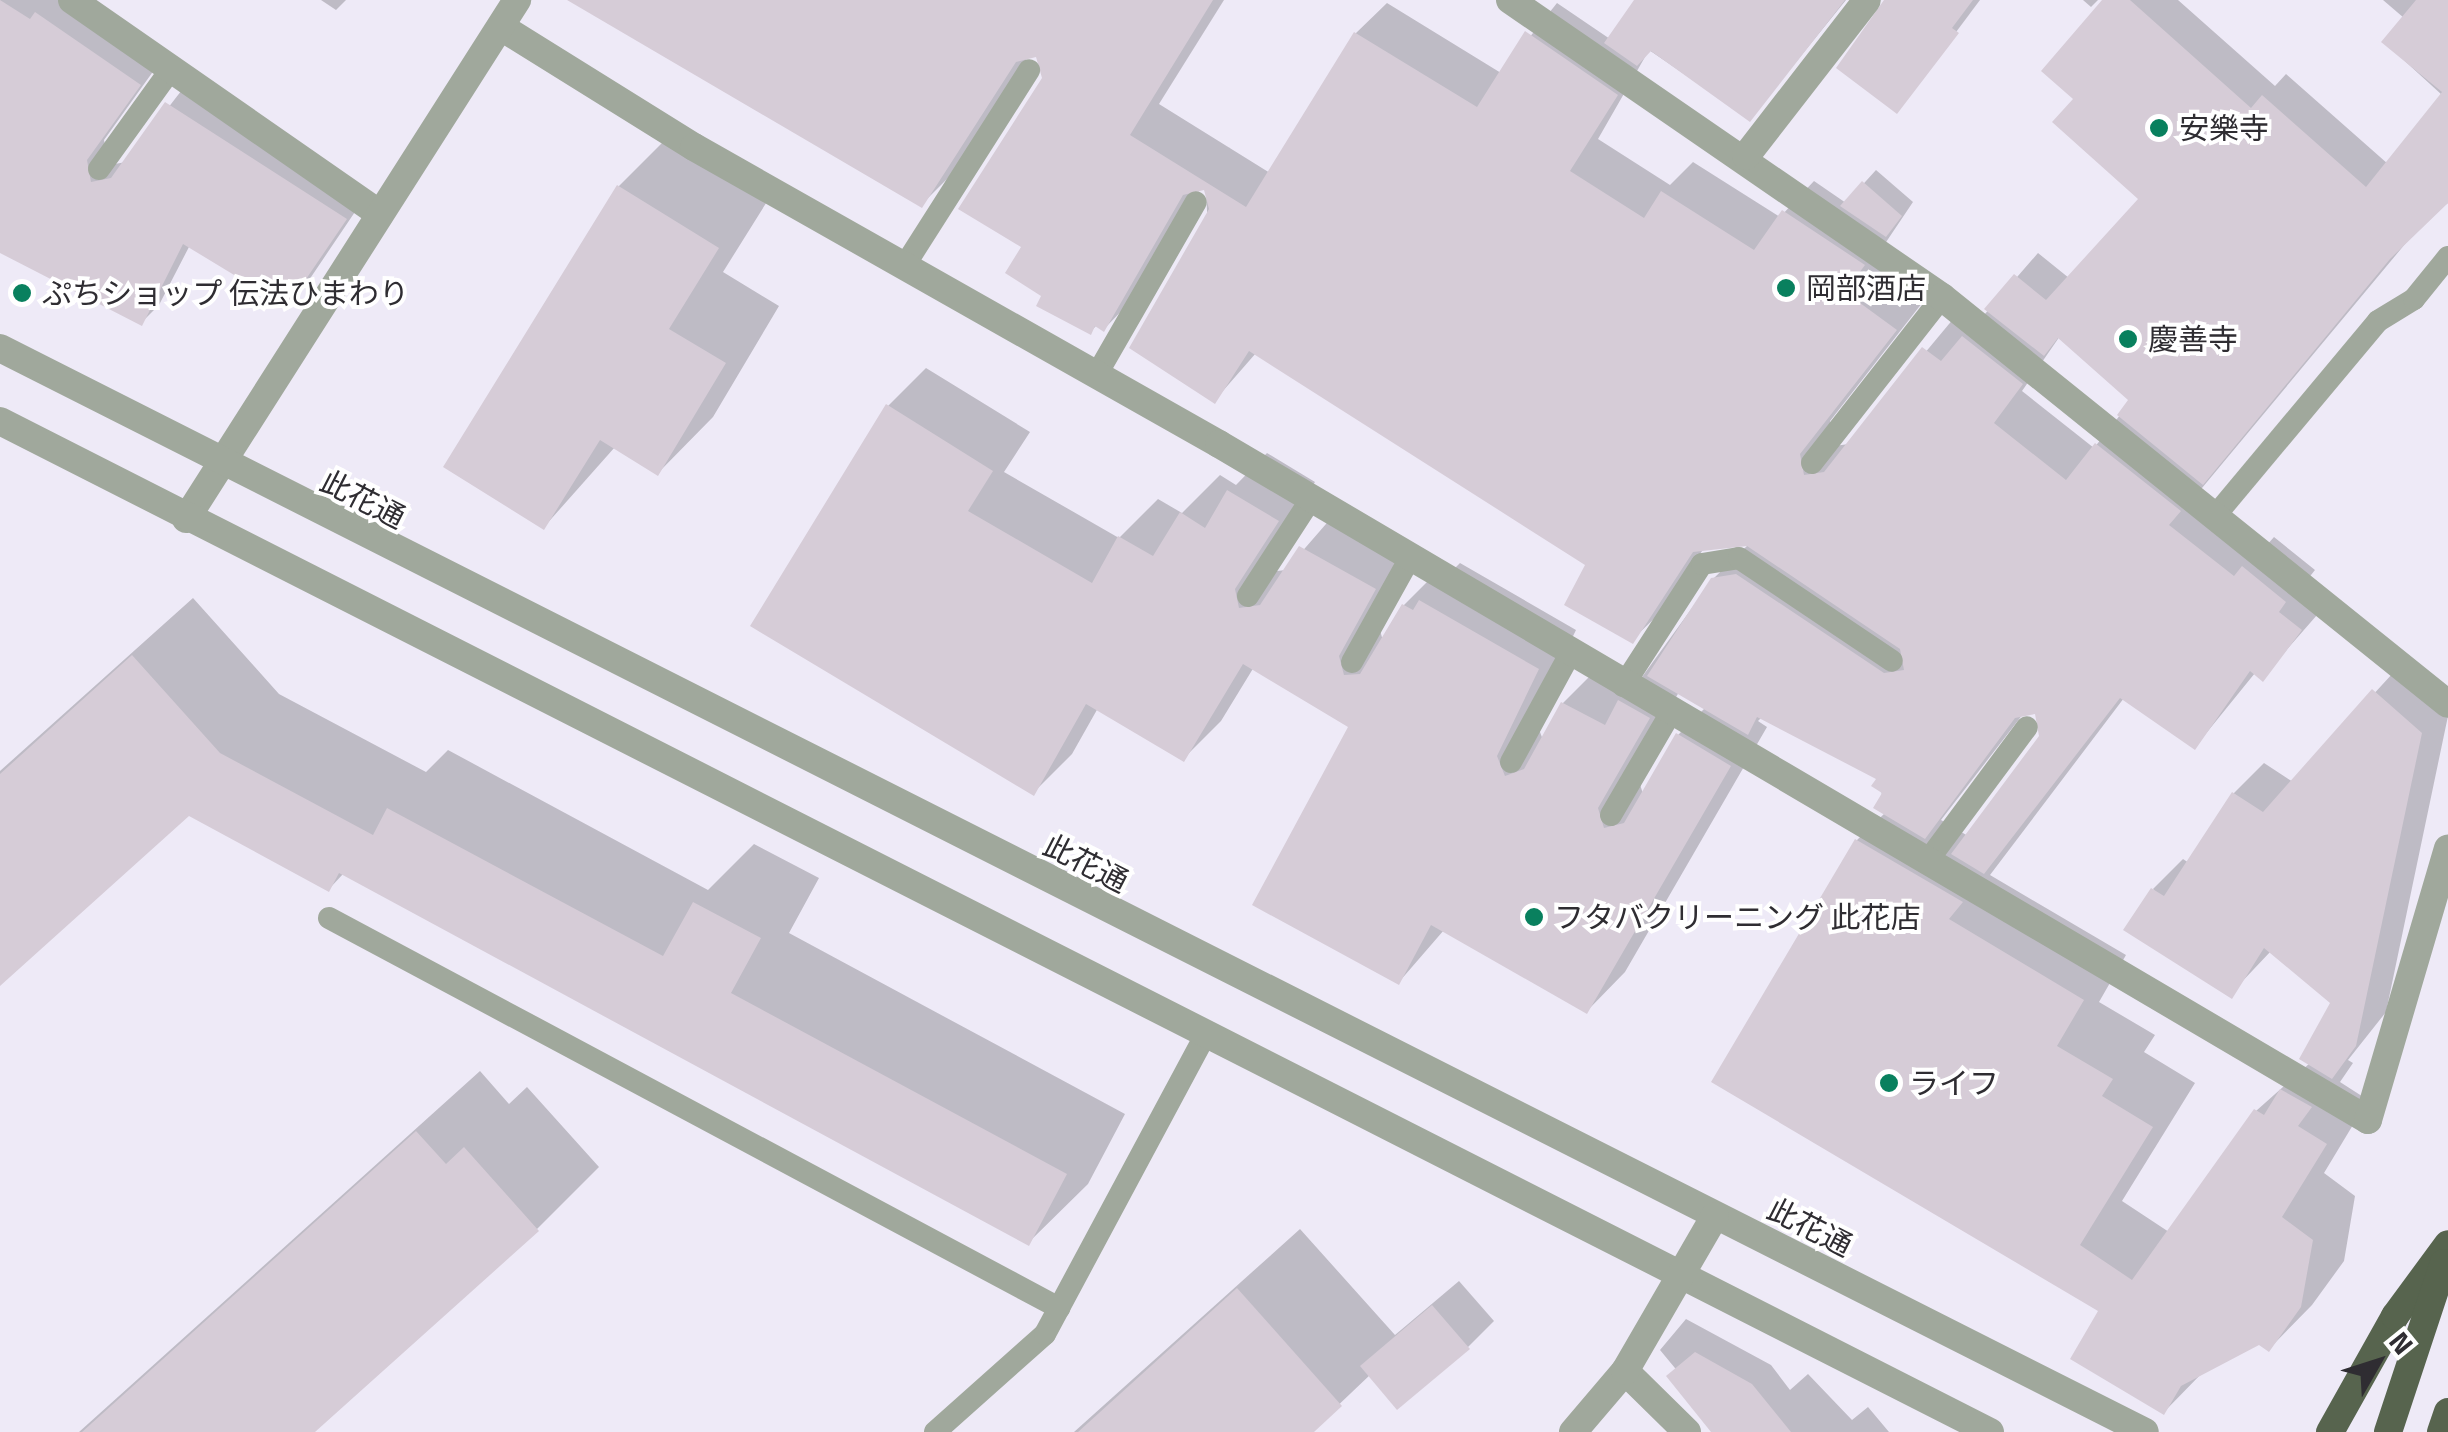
<!DOCTYPE html>
<html>
<head>
<meta charset="utf-8">
<style>
  body { margin:0 }
  #map { position:relative; width:2448px; height:1432px; overflow:hidden; background:#eeeaf7; font-family:"Titillium Web","Noto Sans JP",sans-serif }
  div>[style] { position:absolute }
  .shadow>* { inset:0; background:#0003 }
  .building>* { inset:0; background:#d6ccd7 }
  .service>* { height:22px; margin:-11px; padding:0 11px; transform-origin:11px; border-radius:11px; background:#a0a89c }
  .minor>* { height:28px; margin:-14px; padding:0 14px; transform-origin:14px; border-radius:14px; background:#a0a89c }
  .tertiary>* { height:28px; margin:-14px; padding:0 14px; transform-origin:14px; border-radius:14px; background:#a0a89c }
  .trunk>* { height:28px; margin:-14px; padding:0 14px; transform-origin:14px; border-radius:14px; background:#57644e }
  .dots>* { width:28px; height:28px; translate:-50% -50%; box-sizing:border-box; border:5px solid #fff; border-radius:50% }
  span { translate:-50% -50%; white-space:nowrap; text-align:center; line-height:1.15; -webkit-text-stroke:8px #fff; paint-order:stroke }
  .poi-label { font-size:30px; color:#2f2d32 }
  .left { translate:0 -50%; text-align:left }
  .street-label { font-size:30px; color:#2f2d32 }
  .north { position:absolute; left:2328px; top:1312px; width:100px; height:100px; -webkit-text-stroke:8px #fff; paint-order:stroke; rotate:51deg; font-size:28px; font-weight:700; line-height:40px; text-align:center; color:#2f2d32 }
  .north::after { content:''; display:block; margin:auto; width:35px; height:45px; background:#2f2d32; clip-path:polygon(50% 0,100% 100%,50% 72%,0 100%) }
</style>
</head>
<body>
<div id="map">
  <div class="shadow">
    <div style="clip-path:polygon(0 0,61px 0,157px 66px,104px 140px,109px 165px,126px 162px,185px 86px,363px 200px,305px 286px,287px 304px,190px 245px,159px 305px,141px 323px,0 250px)"></div>
    <div style="clip-path:polygon(321px 0,346px 0,336px 10px)"></div>
    <div style="clip-path:polygon(evenodd,579px 0,1224px 0,1159px 104px,1270px 173px,1356px 33px,1387px 3px,1501px 73px,1557px 3px,1610px 39px,1635px 0,1846px 0,1750px 119px,1649px 50px,1598px 139px,1670px 185px,1693px 162px,1780px 217px,1814px 181px,1846px 203px,1876px 170px,1913px 202px,1874px 260px,1926px 298px,1830px 421px,1834px 446px,1849px 444px,1954px 318px,1971px 330px,2038px 253px,2069px 278px,2142px 199px,2076px 98px,2106px 0,2178px 0,2275px 86px,2286px 74px,2388px 164px,2442px 95px,2384px 42px,2404px 18px,2383px 0,2448px 0,2448px 203px,2425px 220px,2197px 494px,2266px 546px,2274px 537px,2315px 570px,2307px 580px,2331px 599px,2262px 678px,2255px 673px,2195px 747px,2124px 698px,1990px 875px,2126px 955px,2099px 1002px,2155px 1035px,2144px 1052px,2195px 1083px,2122px 1201px,2169px 1232px,2256px 1111px,2310px 1063px,2333px 1002px,2271px 951px,2236px 988px,2153px 889px,2183px 859px,2189px 863px,2234px 793px,2264px 763px,2293px 782px,2404px 661px,2448px 716px,2386px 1012px,2348px 1060px,2353px 1063px,2340px 1082px,2368px 1100px,2324px 1173px,2355px 1196px,2344px 1261px,2312px 1305px,2269px 1349px,2260px 1342px,2205px 1370px,2164px 1412px,2101px 1310px,1715px 1081px,1857px 840px,1885px 813px,1879px 778px,1762px 717px,1758px 721px,1767px 727px,1625px 972px,1587px 1011px,1444px 930px,1399px 982px,1352px 726px,1254px 667px,1221px 721px,1183px 759px,1098px 708px,1072px 754px,1034px 792px,888px 406px,926px 368px,1030px 432px,1004px 472px,1119px 538px,1158px 499px,1182px 513px,1220px 475px,1236px 485px,1267px 453px,1315px 482px,1272px 548px,1277px 571px,1286px 570px,1339px 509px,1412px 550px,1376px 616px,1383px 641px,1404px 605px,1442px 567px,1451px 572px,1460px 563px,1576px 630px,1534px 716px,1543px 740px,1563px 703px,1601px 665px,1637px 684px,1713px 579px,1750px 543px,1704px 548px,1663px 610px,1632px 640px,1589px 564px,1256px 353px,1215px 400px,1206px 187px,1197px 189px,1134px 298px,1104px 329px,1097px 325px,1090px 332px,1045px 295px,1025px 246px,1044px 78px,1038px 54px,1028px 56px,952px 174px,921px 205px,579px 0,2060px 336px,2132px 400px,2094px 448px,2022px 391px,2060px 336px,579px 0,1679px 692px,1706px 707px,1678px 735px,1643px 794px,1635px 768px,1679px 692px,579px 0,2037px 712px,2042px 737px,1968px 836px,1941px 820px,2023px 714px,2037px 712px)"></div>
    <div style="clip-path:polygon(1885px 0,1980px 0,1897px 111px)"></div>
    <div style="clip-path:polygon(2083px 0,2098px 0,2091px 7px)"></div>
    <div style="clip-path:polygon(675px 130px,773px 192px,723px 272px,779px 306px,713px 417px,658px 473px,615px 447px,544px 527px,446px 466px,619px 186px)"></div>
    <div style="clip-path:polygon(193px 598px,279px 694px,426px 772px,448px 750px,708px 890px,754px 844px,819px 878px,789px 933px,1125px 1114px,1088px 1184px,1028px 1243px,344px 873px,329px 889px,188px 813px,0 983px,0 771px)"></div>
    <div style="clip-path:polygon(480px 1071px,509px 1104px,527px 1087px,599px 1167px,537px 1229px,311px 1432px,79px 1432px)"></div>
    <div style="clip-path:polygon(1300px 1229px,1395px 1335px,1459px 1281px,1494px 1321px,1468px 1347px,1371px 1374px,1310px 1432px,1074px 1432px)"></div>
    <div style="clip-path:polygon(1686px 1319px,1771px 1365px,1790px 1390px,1808px 1374px,1852px 1420px,1868px 1407px,1889px 1432px,1728px 1432px,1660px 1350px)"></div>
  </div>
  <div class="building">
    <div style="clip-path:polygon(0 0,30px 19px,35px 12px,141px 85px,87px 160px,91px 182px,111px 178px,165px 102px,347px 219px,287px 307px,183px 244px,142px 326px,0 253px)"></div>
    <div style="clip-path:polygon(567px 0,1213px 0,1130px 135px,1246px 207px,1354px 32px,1477px 107px,1525px 31px,1618px 95px,1570px 171px,1644px 218px,1661px 191px,1754px 250px,1782px 210px,1865px 265px,1845px 292px,1897px 330px,1800px 454px,1804px 475px,1824px 472px,1922px 347px,1941px 361px,1962px 336px,2023px 384px,1994px 423px,2066px 480px,2095px 443px,2181px 511px,2169px 525px,2234px 576px,2242px 566px,2286px 602px,2279px 612px,2302px 630px,2263px 682px,2250px 671px,2195px 750px,2120px 698px,1984px 874px,1951px 854px,2039px 736px,2035px 714px,2015px 718px,1925px 839px,1873px 808px,1882px 793px,1871px 786px,1876px 779px,1757px 717px,1748px 735px,1647px 676px,1711px 578px,1736px 574px,1884px 673px,1904px 670px,1900px 649px,1747px 546px,1693px 552px,1633px 644px,1564px 605px,1585px 565px,1249px 351px,1215px 404px,1129px 348px,1209px 209px,1204px 190px,1183px 195px,1104px 332px,1095px 326px,1091px 335px,1036px 306px,1041px 296px,1005px 273px,1021px 247px,958px 209px,1042px 78px,1036px 57px,1016px 62px,922px 208px)"></div>
    <div style="clip-path:polygon(1634px 0,1845px 0,1750px 122px,1651px 51px,1637px 66px,1604px 43px)"></div>
    <div style="clip-path:polygon(1884px 0,1973px 0,1952px 28px,1959px 33px,1897px 114px,1836px 68px)"></div>
    <div style="clip-path:polygon(2102px 0,2130px 0,2251px 108px,2262px 95px,2366px 187px,2442px 92px,2381px 42px,2416px 0,2448px 0,2448px 203px,2390px 259px,2203px 485px,2117px 415px,2128px 400px,2058px 338px,2044px 356px,1984px 309px,2014px 274px,2046px 300px,2138px 199px,2052px 122px,2073px 99px,2041px 71px)"></div>
    <div style="clip-path:polygon(1862px 181px,1902px 216px,1886px 237px,1840px 206px)"></div>
    <div style="clip-path:polygon(617px 185px,719px 248px,669px 329px,726px 363px,658px 476px,600px 440px,544px 530px,443px 467px)"></div>
    <div style="clip-path:polygon(886px 404px,993px 471px,968px 511px,1092px 583px,1118px 536px,1153px 556px,1180px 512px,1205px 528px,1227px 490px,1279px 521px,1235px 589px,1239px 608px,1260px 605px,1299px 546px,1376px 589px,1339px 656px,1344px 675px,1360px 674px,1402px 604px,1413px 610px,1419px 600px,1539px 669px,1497px 756px,1505px 776px,1524px 769px,1561px 702px,1605px 725px,1618px 700px,1650px 718px,1598px 808px,1604px 828px,1624px 823px,1676px 733px,1731px 766px,1587px 1014px,1431px 925px,1399px 985px,1252px 905px,1348px 727px,1243px 664px,1184px 762px,1086px 704px,1034px 796px,750px 626px)"></div>
    <div style="clip-path:polygon(132px 655px,220px 753px,373px 835px,387px 808px,663px 956px,693px 902px,761px 938px,731px 993px,1067px 1174px,1029px 1246px,339px 873px,329px 892px,189px 816px,0 986px,0 774px)"></div>
    <div style="clip-path:polygon(2372px 689px,2422px 733px,2356px 1046px,2332px 1079px,2299px 1059px,2330px 1003px,2264px 948px,2232px 999px,2123px 930px,2151px 888px,2164px 896px,2232px 792px,2263px 812px)"></div>
    <div style="clip-path:polygon(1855px 839px,1963px 902px,1949px 919px,2084px 1000px,2057px 1046px,2113px 1079px,2102px 1096px,2153px 1127px,2080px 1245px,2132px 1280px,2254px 1109px,2264px 1115px,2280px 1089px,2312px 1107px,2298px 1126px,2327px 1144px,2282px 1217px,2313px 1240px,2301px 1307px,2269px 1352px,2259px 1345px,2181px 1386px,2164px 1415px,2070px 1359px,2098px 1311px,1711px 1082px)"></div>
    <div style="clip-path:polygon(416px 1131px,446px 1164px,464px 1147px,539px 1231px,315px 1432px,82px 1432px)"></div>
    <div style="clip-path:polygon(1237px 1288px,1342px 1406px,1314px 1432px,1078px 1432px)"></div>
    <div style="clip-path:polygon(1432px 1305px,1470px 1349px,1397px 1410px,1360px 1366px)"></div>
    <div style="clip-path:polygon(1695px 1352px,1752px 1384px,1791px 1432px,1711px 1432px,1666px 1376px)"></div>
  </div>
  <div class="service">
    <div style="left:99px;top:169px;width:123px;rotate:-54.2deg"></div>
    <div style="left:905px;top:265px;width:231px;rotate:-57.5deg"></div>
    <div style="left:1097px;top:374px;width:198px;rotate:-60.1deg"></div>
    <div style="left:1812px;top:463px;width:211px;rotate:-51.9deg"></div>
    <div style="left:2215px;top:516px;width:254px;rotate:-50.1deg"></div>
    <div style="left:2378px;top:321px;width:42px;rotate:-31.4deg"></div>
    <div style="left:2414px;top:299px;width:54px;rotate:-51deg"></div>
    <div style="left:1248px;top:596px;width:116px;rotate:-57deg"></div>
    <div style="left:1352px;top:662px;width:119px;rotate:-60.9deg"></div>
    <div style="left:1623px;top:686px;width:145px;rotate:-57.1deg"></div>
    <div style="left:1702px;top:564px;width:37px;rotate:-9deg"></div>
    <div style="left:1739px;top:558px;width:184px;rotate:33.9deg"></div>
    <div style="left:1511px;top:762px;width:123px;rotate:-61.4deg"></div>
    <div style="left:1611px;top:815px;width:117px;rotate:-59.7deg"></div>
    <div style="left:1926px;top:863px;width:169px;rotate:-53.4deg"></div>
    <div style="left:329px;top:918px;width:828px;rotate:28.11deg"></div>
    <div style="left:935px;top:1432px;width:147px;rotate:-41.7deg"></div>
    <div style="left:1045px;top:1334px;width:338px;rotate:-61.8deg"></div>
  </div>
  <div class="minor">
    <div style="left:72px;top:0;width:375px;rotate:34.8deg"></div>
    <div style="left:1510px;top:0;width:524px;rotate:34.51deg"></div>
    <div style="left:1942px;top:297px;width:649px;rotate:38.81deg"></div>
    <div style="left:501px;top:27px;width:227px;rotate:31.9deg"></div>
    <div style="left:694px;top:147px;width:603px;rotate:29.5deg"></div>
    <div style="left:1219px;top:444px;width:1333px;rotate:30.47deg"></div>
    <div style="left:2368px;top:1120px;width:283px;rotate:-73.6deg"></div>
    <div style="left:1746px;top:156px;width:197px;rotate:-52.2deg"></div>
    <div style="left:186px;top:519px;width:616px;rotate:-57.47deg"></div>
    <div style="left:1625px;top:1371px;width:87px;rotate:44.5deg"></div>
  </div>
  <div class="tertiary">
    <div style="left:0;top:348px;width:2403px;rotate:26.81deg"></div>
    <div style="left:0;top:421px;width:2232px;rotate:26.93deg"></div>
    <div style="left:1573px;top:1432px;width:80px;rotate:-49.6deg"></div>
    <div style="left:1625px;top:1371px;width:179px;rotate:-59.9deg"></div>
  </div>
  <div class="trunk">
    <div style="left:2330px;top:1432px;width:133px;rotate:-60.7deg"></div>
    <div style="left:2395px;top:1316px;width:89px;rotate:-53.6deg"></div>
    <div style="left:2388px;top:1432px;width:178px;rotate:-71.7deg"></div>
    <div style="left:2441px;top:1432px;width:21px;rotate:-71deg"></div>
  </div>
  <div class="dots">
    <div style="left:2159px;top:128px;background:#09805e"></div>
    <div style="left:1786px;top:288px;background:#09805e"></div>
    <div style="left:22px;top:293px;background:#09805e"></div>
    <div style="left:2128px;top:339px;background:#09805e"></div>
    <div style="left:1534px;top:917px;background:#09805e"></div>
    <div style="left:1889px;top:1083px;background:#09805e"></div>
  </div>
  <div class="poi-label">
    <span class="left" style="left:2179px;top:128px">安樂寺</span>
    <span class="left" style="left:1806px;top:288px">岡部酒店</span>
    <span class="left" style="left:42px;top:293px">ぷちショップ 伝法ひまわり</span>
    <span class="left" style="left:2148px;top:339px">慶善寺</span>
    <span class="left" style="left:1554px;top:917px">フタバクリーニング 此花店</span>
    <span class="left" style="left:1909px;top:1083px">ライフ</span>
  </div>
  <div class="street-label">
    <span style="left:363px;top:499px;rotate:27deg">此花通</span>
    <span style="left:1086px;top:863px;rotate:27deg">此花通</span>
    <span style="left:1810px;top:1227px;rotate:27deg">此花通</span>
  </div>
  <div class="north">N</div>
</div>
</body>
</html>
